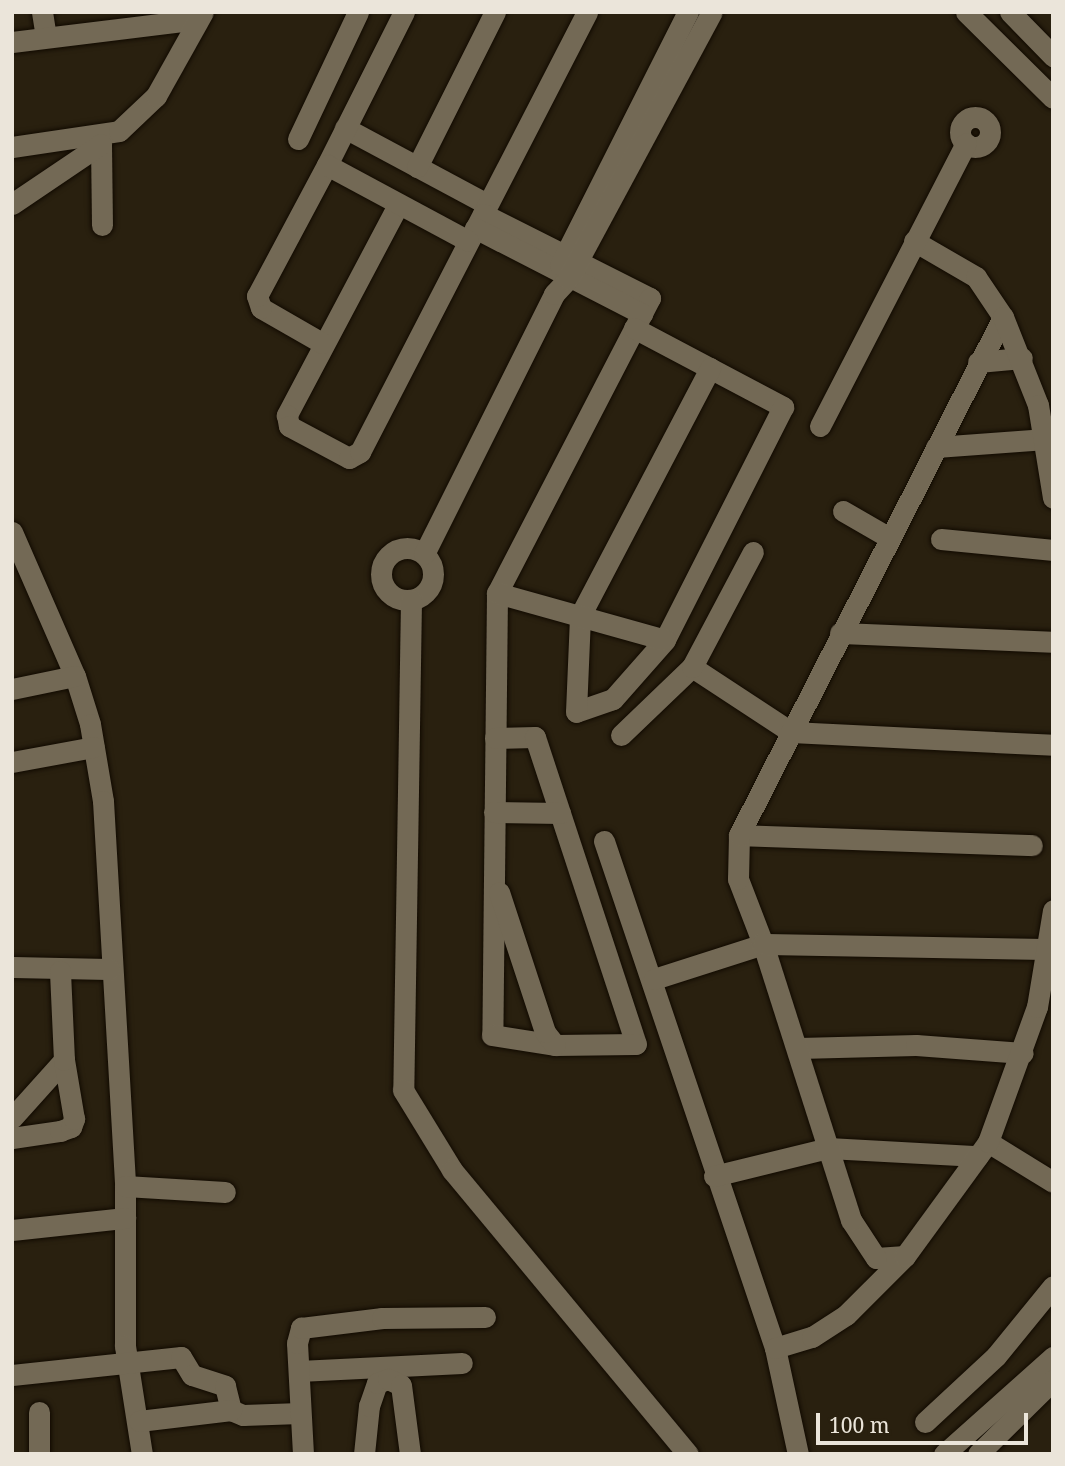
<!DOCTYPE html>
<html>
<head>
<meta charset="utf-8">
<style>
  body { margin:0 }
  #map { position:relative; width:1065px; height:1466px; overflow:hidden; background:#29200f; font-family:"Noto Serif",serif }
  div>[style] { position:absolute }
  .roads { filter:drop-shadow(0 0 2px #110a00) drop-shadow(0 0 2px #110a00) }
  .minor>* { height:21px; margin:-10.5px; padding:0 10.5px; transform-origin:10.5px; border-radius:10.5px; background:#736955 }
  .minor>.ring { margin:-10.5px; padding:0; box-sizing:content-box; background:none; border:21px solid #736955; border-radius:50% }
  span { translate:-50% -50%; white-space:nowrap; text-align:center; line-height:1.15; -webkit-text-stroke:5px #29200f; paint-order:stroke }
  .frame { position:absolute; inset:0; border:14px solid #ebe5da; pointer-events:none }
  .scale { position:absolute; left:816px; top:1413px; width:212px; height:32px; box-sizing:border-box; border:4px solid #ebe5da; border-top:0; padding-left:9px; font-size:21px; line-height:24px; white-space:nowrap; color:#ebe5da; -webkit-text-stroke:5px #29200f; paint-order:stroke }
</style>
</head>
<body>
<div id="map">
  <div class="roads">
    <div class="minor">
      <div style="left:42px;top:12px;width:25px;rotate:81deg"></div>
      <div style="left:966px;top:12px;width:122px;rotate:44.7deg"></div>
      <div style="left:1010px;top:12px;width:62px;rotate:45.7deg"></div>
      <div style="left:12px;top:42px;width:188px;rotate:-7deg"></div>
      <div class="ring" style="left:960px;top:117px;width:9px;height:9px"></div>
      <div style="left:345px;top:128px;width:161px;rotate:28.2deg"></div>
      <div style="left:298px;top:139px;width:140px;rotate:-64.7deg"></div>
      <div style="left:101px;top:144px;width:81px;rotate:89.3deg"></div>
      <div style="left:12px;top:147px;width:108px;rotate:-8.5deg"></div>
      <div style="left:119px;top:131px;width:51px;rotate:-43.4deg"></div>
      <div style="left:156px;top:96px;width:96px;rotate:-60.8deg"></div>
      <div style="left:327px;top:165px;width:171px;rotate:-63.3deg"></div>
      <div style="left:417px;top:167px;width:174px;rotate:-63.3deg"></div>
      <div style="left:12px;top:204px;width:107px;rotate:-34deg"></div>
      <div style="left:398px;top:205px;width:238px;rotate:117.9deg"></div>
      <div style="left:287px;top:415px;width:11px;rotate:80deg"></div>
      <div style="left:289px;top:426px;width:68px;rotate:28.1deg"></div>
      <div style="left:349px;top:458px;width:13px;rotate:-29deg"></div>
      <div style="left:360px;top:452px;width:495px;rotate:-62.7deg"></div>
      <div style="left:483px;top:214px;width:187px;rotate:26.7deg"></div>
      <div style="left:650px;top:298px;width:332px;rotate:117.4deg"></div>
      <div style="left:497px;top:593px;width:442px;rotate:90.6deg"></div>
      <div style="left:492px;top:1035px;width:64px;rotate:9deg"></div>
      <div style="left:475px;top:228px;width:188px;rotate:27.2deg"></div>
      <div style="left:914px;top:241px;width:72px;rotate:30.1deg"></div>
      <div style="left:976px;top:277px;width:48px;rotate:56deg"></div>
      <div style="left:560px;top:265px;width:284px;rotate:-63.2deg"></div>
      <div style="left:634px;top:328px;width:169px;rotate:27.9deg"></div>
      <div style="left:783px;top:407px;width:261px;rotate:116.9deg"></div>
      <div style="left:665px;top:640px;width:79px;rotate:131.4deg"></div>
      <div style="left:613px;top:699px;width:39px;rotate:161deg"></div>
      <div style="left:576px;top:712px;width:96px;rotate:-87.6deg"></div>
      <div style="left:580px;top:616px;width:280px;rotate:-62.3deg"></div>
      <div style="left:322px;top:343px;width:70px;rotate:-150.2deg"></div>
      <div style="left:261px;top:308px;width:13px;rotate:-108deg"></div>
      <div style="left:257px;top:296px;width:149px;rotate:-61.9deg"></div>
      <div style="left:327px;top:165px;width:160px;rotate:28.3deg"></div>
      <div style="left:978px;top:362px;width:44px;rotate:-5.2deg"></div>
      <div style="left:820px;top:426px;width:318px;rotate:-62.7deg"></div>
      <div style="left:936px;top:447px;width:110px;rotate:-4.2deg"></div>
      <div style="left:843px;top:511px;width:52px;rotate:30deg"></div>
      <div style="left:12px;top:532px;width:157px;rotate:66.4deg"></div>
      <div style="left:75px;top:676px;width:50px;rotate:72.6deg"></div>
      <div style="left:90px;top:724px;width:78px;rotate:80.4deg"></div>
      <div style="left:103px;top:801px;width:386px;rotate:86.7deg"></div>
      <div style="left:125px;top:1186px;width:160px;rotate:90deg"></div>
      <div style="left:125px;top:1346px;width:109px;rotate:81.1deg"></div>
      <div style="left:941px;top:539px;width:113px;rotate:5.6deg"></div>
      <div class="ring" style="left:381px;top:548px;width:31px;height:31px"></div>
      <div style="left:424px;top:554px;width:291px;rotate:-63.4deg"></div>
      <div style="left:554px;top:294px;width:21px;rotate:-47deg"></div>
      <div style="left:568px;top:279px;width:303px;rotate:-61.7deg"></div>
      <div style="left:497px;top:593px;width:174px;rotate:15.6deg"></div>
      <div style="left:411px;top:600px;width:490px;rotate:90.9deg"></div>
      <div style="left:403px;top:1090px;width:94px;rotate:58.5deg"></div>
      <div style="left:452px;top:1170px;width:369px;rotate:50.3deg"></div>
      <div style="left:840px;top:633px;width:213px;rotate:2.4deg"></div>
      <div style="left:692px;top:667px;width:118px;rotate:33.3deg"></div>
      <div style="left:791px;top:732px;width:262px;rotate:2.8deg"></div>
      <div style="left:12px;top:689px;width:64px;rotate:-11.7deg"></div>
      <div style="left:621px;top:735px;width:98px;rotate:-43.8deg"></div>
      <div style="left:692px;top:667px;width:130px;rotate:-62.1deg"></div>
      <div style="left:495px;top:738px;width:40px;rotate:-1.4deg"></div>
      <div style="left:535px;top:737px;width:323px;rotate:71.8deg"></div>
      <div style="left:636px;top:1044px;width:81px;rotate:179.3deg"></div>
      <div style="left:555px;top:1045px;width:16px;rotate:-128deg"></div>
      <div style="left:545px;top:1032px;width:147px;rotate:-108.2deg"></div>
      <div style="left:12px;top:762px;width:83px;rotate:-10.4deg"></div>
      <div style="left:494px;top:812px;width:66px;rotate:0.9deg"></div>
      <div style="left:739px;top:835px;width:293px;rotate:2deg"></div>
      <div style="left:604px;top:841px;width:535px;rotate:71.36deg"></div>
      <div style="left:775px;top:1348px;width:108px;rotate:77.8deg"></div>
      <div style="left:12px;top:967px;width:97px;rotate:1.2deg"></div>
      <div style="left:654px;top:979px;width:114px;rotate:-17.8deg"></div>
      <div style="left:763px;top:944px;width:70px;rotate:-111deg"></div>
      <div style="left:738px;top:879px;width:44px;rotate:-88.7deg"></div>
      <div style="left:739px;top:835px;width:581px;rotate:-62.99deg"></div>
      <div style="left:1003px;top:317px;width:95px;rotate:68.3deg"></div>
      <div style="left:1038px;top:405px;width:94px;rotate:80.8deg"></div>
      <div style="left:799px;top:1048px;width:117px;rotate:-1.5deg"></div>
      <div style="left:916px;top:1045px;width:107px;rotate:4.3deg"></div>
      <div style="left:12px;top:1118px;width:78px;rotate:-48.1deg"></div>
      <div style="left:12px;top:1138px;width:49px;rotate:-8.3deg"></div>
      <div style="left:60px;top:1131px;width:12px;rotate:-20deg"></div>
      <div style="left:71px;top:1127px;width:9px;rotate:-69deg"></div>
      <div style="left:74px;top:1119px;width:60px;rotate:-99.6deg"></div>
      <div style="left:64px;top:1060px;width:89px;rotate:-92.6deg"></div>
      <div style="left:988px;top:1142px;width:76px;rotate:31.6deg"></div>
      <div style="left:714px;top:1176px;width:117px;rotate:-13.8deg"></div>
      <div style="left:828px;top:1148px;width:150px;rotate:3.1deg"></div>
      <div style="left:125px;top:1186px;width:100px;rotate:3.4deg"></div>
      <div style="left:12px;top:1230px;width:114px;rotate:-6.1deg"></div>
      <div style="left:905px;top:1256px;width:29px;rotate:176deg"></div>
      <div style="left:876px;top:1258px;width:45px;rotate:-123.3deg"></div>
      <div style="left:851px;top:1220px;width:290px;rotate:-107.7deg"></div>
      <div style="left:763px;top:944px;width:284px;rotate:1deg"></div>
      <div style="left:775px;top:1348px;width:39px;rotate:-17deg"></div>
      <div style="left:812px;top:1337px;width:40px;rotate:-32.9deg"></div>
      <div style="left:846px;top:1315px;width:83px;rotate:-45deg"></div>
      <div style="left:905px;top:1256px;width:141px;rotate:-53.9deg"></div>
      <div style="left:988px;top:1142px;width:144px;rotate:-70.1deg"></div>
      <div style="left:1037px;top:1007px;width:98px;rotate:-80.6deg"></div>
      <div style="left:299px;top:1371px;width:163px;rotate:-2.8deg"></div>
      <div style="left:12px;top:1375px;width:170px;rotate:-6.1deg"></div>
      <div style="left:181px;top:1357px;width:21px;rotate:59deg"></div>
      <div style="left:192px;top:1375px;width:35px;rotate:18deg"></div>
      <div style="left:225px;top:1386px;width:25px;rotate:76deg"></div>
      <div style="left:231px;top:1410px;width:13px;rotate:23deg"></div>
      <div style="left:243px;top:1415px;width:57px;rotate:-2deg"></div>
      <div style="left:39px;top:1412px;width:42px;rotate:90deg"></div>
      <div style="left:139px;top:1421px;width:93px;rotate:-6.8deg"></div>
      <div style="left:925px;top:1422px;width:97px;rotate:-42.9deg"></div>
      <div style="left:996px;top:1356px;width:90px;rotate:-50.8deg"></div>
      <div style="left:303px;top:1454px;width:111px;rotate:-93.1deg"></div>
      <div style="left:297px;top:1343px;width:16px;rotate:-75deg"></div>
      <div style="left:301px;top:1328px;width:82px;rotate:-7deg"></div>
      <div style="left:382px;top:1318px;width:103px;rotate:-0.6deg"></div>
      <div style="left:364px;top:1454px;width:48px;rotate:-84.1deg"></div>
      <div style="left:369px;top:1406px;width:24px;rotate:-71deg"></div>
      <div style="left:377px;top:1383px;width:12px;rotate:-20deg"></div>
      <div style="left:388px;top:1379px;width:14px;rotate:25deg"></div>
      <div style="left:401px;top:1385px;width:70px;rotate:82.6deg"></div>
      <div style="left:944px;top:1454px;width:146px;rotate:-41.7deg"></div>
      <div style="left:978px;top:1454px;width:105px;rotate:-44.6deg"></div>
    </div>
  </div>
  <div class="frame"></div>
  <div class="scale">100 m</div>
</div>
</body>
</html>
